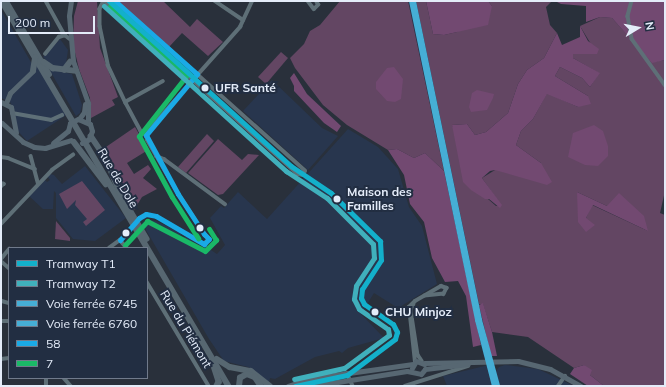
<!DOCTYPE html>
<html>
<head>
<meta charset="utf-8">
<style>
  body { margin:0 }
  #map { position:relative; width:666px; height:387px; overflow:hidden; background:#29303b; font-family:Mulish,sans-serif }
  div>[style] { position:absolute }
  .built>* { inset:0; background:#28364e }
  .green>* { inset:0; background:#634663 }
  .forest>* { inset:0; background:#724971 }
  .street>* { height:3.5px; margin:-1.75px; padding:0 1.75px; transform-origin:1.75px; border-radius:1.75px; background:#5e6f77 }
  .secondary>* { height:5px; margin:-2.5px; padding:0 2.5px; transform-origin:2.5px; border-radius:2.5px; background:#576772 }
  .primary>* { height:5.5px; margin:-2.75px; padding:0 2.75px; transform-origin:2.75px; border-radius:2.75px; background:#576771 }
  .secondary-bridge>* { height:5px; margin:-2.5px; padding:0 2.5px; transform-origin:2.5px; border-radius:2.5px; background:#576772 }
  .bus-1>* { height:5px; margin:-2.5px; padding:0 2.5px; transform-origin:2.5px; border-radius:2.5px; background:#1aaae6 }
  .bus-2>* { height:5px; margin:-2.5px; padding:0 2.5px; transform-origin:2.5px; border-radius:2.5px; background:#1ab867 }
  .rail-1>* { height:6px; margin:-3px; padding:0 3px; transform-origin:3px; border-radius:3px; background:#46aed5 }
  .rail-2>* { height:6px; margin:-3px; padding:0 3px; transform-origin:3px; border-radius:3px; background:#46aed5 }
  .tram-1>* { height:5px; margin:-2.5px; padding:0 2.5px; transform-origin:2.5px; border-radius:2.5px; background:#13b0cb }
  .tram-2>* { height:5px; margin:-2.5px; padding:0 2.5px; transform-origin:2.5px; border-radius:2.5px; background:#40b0bc }
  .dots>* { width:11px; height:11px; translate:-50% -50%; box-sizing:border-box; border:2px solid #222e42; border-radius:50% }
  span { translate:-50% -50%; white-space:nowrap; text-align:center; line-height:1.15; -webkit-text-stroke:4px #222e42; paint-order:stroke }
  .stop-label { font-size:12px; color:#e4ecf9; font-weight:700 }
  .left { translate:0 -50%; text-align:left }
  .street-label { font-size:12px; color:#e4ecf9 }
  .frame { position:absolute; inset:0; border:2px solid #e4ecf9; pointer-events:none }
  .legend { position:absolute; left:8px; top:247px; width:140px; height:132px; box-sizing:border-box; background:#222e42; border:1px solid #707a8b; margin:0; padding:5px 7px; list-style:none; font-size:12px; color:#e4ecf9 }
  .legend li { display:flex; align-items:center; gap:8px; height:20px }
  .legend b { width:20px; border:1px solid #707a8b }
  .north { position:absolute; left:618px; top:8px; width:40px; height:40px; -webkit-text-stroke:3px #222e42; paint-order:stroke; rotate:80deg; font-size:11px; font-weight:700; line-height:16px; text-align:center; color:#e4ecf9 }
  .north::after { content:''; display:block; margin:auto; width:14px; height:18px; background:#e4ecf9; clip-path:polygon(50% 0,100% 100%,50% 72%,0 100%) }
  .scale { position:absolute; left:8px; top:16px; width:87px; height:18px; box-sizing:border-box; border:2px solid #e4ecf9; border-top:0; padding-left:5px; font-size:12px; line-height:14px; white-space:nowrap; color:#e4ecf9; -webkit-text-stroke:3px #222e42; paint-order:stroke }
</style>
</head>
<body>
<div id="map">
  <div class="built">
    <div style="clip-path:polygon(408px 1px,416px 1px,491px 356px,484px 357px,481px 345px)"></div>
    <div style="clip-path:polygon(1px 10px,32px 64px,38px 66px,65px 112px,65px 116px,27px 141px,16px 129px,13px 120px,15px 112px,10px 102px,1px 98px)"></div>
    <div style="clip-path:polygon(60px 39px,68px 50px,66px 64px,64px 67px,53px 67px,43px 57px)"></div>
    <div style="clip-path:polygon(49px 69px,72px 74px,82px 105px,80px 113px,76px 116px)"></div>
    <div style="clip-path:polygon(272px 80px,322px 128px,338px 136px,308px 170px,243px 111px)"></div>
    <div style="clip-path:polygon(348px 129px,378px 147px,398px 169px,409px 207px,422px 226px,437px 284px,398px 308px,374px 293px,361px 314px,384px 338px,348px 348px,342px 353px,339px 351px,315px 357px,275px 379px,270px 378px,269px 383px,248px 367px,224px 361px,209px 339px,142px 223px,149px 220px,156px 221px,180px 232px,182px 237px,187px 237px,202px 248px,206px 247px,217px 254px,225px 245px,210px 218px,221px 206px,224px 208px,238px 192px,267px 219px)"></div>
    <div style="clip-path:polygon(85px 166px,126px 218px,95px 241px,73px 239px,56px 218px,56px 193px,54px 191px,53px 209px,43px 209px,29px 196px,45px 180px,47px 182px,50px 180px,47px 176px,50px 174px,54px 175px,62px 184px)"></div>
    <div style="clip-path:polygon(493px 364px,496px 371px,499px 367px,505px 365px,538px 369px,574px 386px,447px 386px,443px 376px)"></div>
  </div>
  <div class="green">
    <div style="clip-path:polygon(78px 1px,97px 1px,100px 48px,118px 97px,112px 100px,115px 105px,91px 118px,90px 98px,79px 69px,73px 44px,74px 16px)"></div>
    <div style="clip-path:polygon(118px 1px,163px 1px,190px 27px,197px 19px,223px 42px,208px 56px,182px 33px,169px 47px)"></div>
    <div style="clip-path:polygon(340px 1px,408px 1px,444px 171px,425px 153px,414px 158px,397px 149px,388px 150px,347px 125px,323px 105px,295px 68px,290px 58px,304px 44px,310px 31px,320px 25px)"></div>
    <div style="clip-path:polygon(evenodd,416px 1px,426px 1px,433px 34px,444px 35px,457px 32px,492px 6px,488px 1px,552px 1px,546px 7px,550px 25px,557px 33px,544px 58px,527px 70px,518px 84px,508px 113px,486px 132px,475px 135px,467px 124px,452px 125px,488px 199px,496px 206px,501px 205px,482px 178px,495px 170px,541px 163px,516px 145px,521px 131px,533px 119px,547px 93px,578px 107px,588px 96px,555px 76px,560px 67px,582px 78px,590px 87px,599px 73px,573px 58px,573px 54px,597px 54px,580px 26px,600px 17px,612px 18px,652px 62px,665px 60px,665px 191px,660px 213px,665px 215px,665px 386px,604px 386px,590px 375px,584px 365px,574px 368px,528px 337px,492px 332px,483px 304px,479px 304px,416px 1px,577px 192px,607px 206px,648px 231px,592px 205px,586px 218px,577px 192px)"></div>
    <div style="clip-path:polygon(281px 52px,288px 58px,266px 84px,258px 77px)"></div>
    <div style="clip-path:polygon(135px 127px,148px 150px,127px 163px,134px 174px,148px 165px,151px 169px,143px 178px,157px 189px,142px 197px,134px 210px,103px 149px)"></div>
    <div style="clip-path:polygon(207px 134px,214px 141px,186px 173px,178px 167px)"></div>
    <div style="clip-path:polygon(218px 139px,242px 160px,248px 154px,259px 155px,223px 194px,218px 195px,188px 173px)"></div>
    <div style="clip-path:polygon(82px 181px,105px 210px,86px 226px,83px 222px,87px 219px,75px 205px,76px 200px,67px 209px,59px 194px)"></div>
    <div style="clip-path:polygon(56px 221px,70px 238px,70px 241px,55px 239px)"></div>
  </div>
  <div class="forest">
    <div style="clip-path:polygon(426px 1px,488px 1px,492px 6px,488px 25px,444px 35px,433px 34px)"></div>
    <div style="clip-path:polygon(555px 1px,665px 1px,665px 60px,652px 63px,612px 18px,600px 17px,586px 22px,586px 6px,561px 4px)"></div>
    <div style="clip-path:polygon(580px 26px,588px 41px,599px 49px,597px 54px,573px 54px,573px 58px,600px 73px,590px 87px,582px 78px,560px 67px,555px 76px,588px 96px,591px 104px,578px 107px,547px 94px,533px 119px,521px 131px,516px 145px,541px 163px,552px 182px,547px 185px,495px 170px,490px 171px,482px 178px,502px 205px,500px 208px,489px 199px,485px 199px,471px 190px,463px 182px,452px 125px,467px 124px,475px 135px,486px 132px,508px 113px,518px 84px,527px 70px,544px 58px,557px 33px,562px 45px,580px 37px)"></div>
    <div style="clip-path:polygon(394px 67px,403px 79px,401px 99px,395px 102px,387px 101px,376px 89px,376px 82px,387px 68px)"></div>
    <div style="clip-path:polygon(294px 73px,307px 94px,341px 126px,337px 132px,324px 123px,294px 91px,294px 86px,290px 78px)"></div>
    <div style="clip-path:polygon(477px 90px,494px 94px,493px 98px,487px 110px,471px 112px,469px 107px,472px 93px)"></div>
    <div style="clip-path:polygon(594px 125px,603px 131px,608px 146px,608px 156px,598px 166px,585px 165px,568px 157px,573px 133px)"></div>
    <div style="clip-path:polygon(397px 149px,414px 158px,425px 153px,444px 171px,481px 345px,473px 347px,466px 296px,458px 281px,445px 282px,432px 258px,424px 222px,410px 204px,404px 175px,388px 150px)"></div>
    <div style="clip-path:polygon(577px 192px,607px 206px,619px 193px,644px 216px,648px 231px,593px 205px,586px 218px,595px 225px,586px 232px,578px 222px)"></div>
    <div style="clip-path:polygon(483px 303px,492px 332px,497px 356px,491px 356px,479px 305px)"></div>
    <div style="clip-path:polygon(584px 365px,592px 370px,590px 375px,604px 386px,588px 386px,570px 374px,574px 368px)"></div>
  </div>
  <div class="street">
    <div style="left:46px;top:1px;width:39px;rotate:61deg"></div>
    <div style="left:104px;top:1px;width:9px;rotate:117deg"></div>
    <div style="left:100px;top:9px;width:17px;rotate:90deg"></div>
    <div style="left:100px;top:26px;width:40px;rotate:78deg"></div>
    <div style="left:108px;top:65px;width:42px;rotate:64.7deg"></div>
    <div style="left:126px;top:103px;width:32px;rotate:62deg"></div>
    <div style="left:141px;top:131px;width:6px;rotate:39deg"></div>
    <div style="left:105px;top:1px;width:259px;rotate:41.9deg"></div>
    <div style="left:298px;top:174px;width:5px;rotate:11deg"></div>
    <div style="left:303px;top:175px;width:4px;rotate:-63deg"></div>
    <div style="left:305px;top:171px;width:255px;rotate:-138.2deg"></div>
    <div style="left:215px;top:1px;width:34px;rotate:34deg"></div>
    <div style="left:308px;top:1px;width:10px;rotate:53deg"></div>
    <div style="left:314px;top:9px;width:6px;rotate:-45deg"></div>
    <div style="left:318px;top:5px;width:4px;rotate:-117deg"></div>
    <div style="left:632px;top:1px;width:16px;rotate:105deg"></div>
    <div style="left:628px;top:16px;width:23px;rotate:80deg"></div>
    <div style="left:632px;top:39px;width:57px;rotate:54.3deg"></div>
    <div style="left:45px;top:54px;width:22px;rotate:-51deg"></div>
    <div style="left:59px;top:37px;width:6px;rotate:-18deg"></div>
    <div style="left:65px;top:35px;width:6px;rotate:39deg"></div>
    <div style="left:125px;top:102px;width:43px;rotate:-28.9deg"></div>
    <div style="left:12px;top:113px;width:40px;rotate:10deg"></div>
    <div style="left:51px;top:120px;width:12px;rotate:-24deg"></div>
    <div style="left:31px;top:156px;width:28px;rotate:75deg"></div>
    <div style="left:156px;top:156px;width:9px;rotate:21deg"></div>
    <div style="left:164px;top:159px;width:76px;rotate:36.4deg"></div>
    <div style="left:1px;top:157px;width:7px;rotate:8deg"></div>
    <div style="left:8px;top:158px;width:29px;rotate:22deg"></div>
    <div style="left:1px;top:183px;width:3px;rotate:18deg"></div>
    <div style="left:4px;top:184px;width:4px;rotate:135deg"></div>
    <div style="left:1px;top:224px;width:74px;rotate:-46.6deg"></div>
    <div style="left:52px;top:170px;width:26px;rotate:-36deg"></div>
    <div style="left:185px;top:233px;width:22px;rotate:30deg"></div>
    <div style="left:204px;top:244px;width:7px;rotate:-45deg"></div>
    <div style="left:209px;top:239px;width:7px;rotate:-135deg"></div>
    <div style="left:204px;top:234px;width:48px;rotate:-123deg"></div>
    <div style="left:178px;top:194px;width:62px;rotate:-119.9deg"></div>
    <div style="left:147px;top:140px;width:7px;rotate:-98deg"></div>
    <div style="left:146px;top:133px;width:142px;rotate:-48.4deg"></div>
    <div style="left:240px;top:27px;width:29px;rotate:-65deg"></div>
    <div style="left:109px;top:248px;width:14px;rotate:-36deg"></div>
    <div style="left:120px;top:240px;width:11px;rotate:49deg"></div>
    <div style="left:1px;top:259px;width:13px;rotate:-51deg"></div>
    <div style="left:1px;top:261px;width:11px;rotate:41deg"></div>
    <div style="left:147px;top:282px;width:121px;rotate:59.2deg"></div>
    <div style="left:2px;top:301px;width:7px;rotate:16deg"></div>
    <div style="left:414px;top:304px;width:7px;rotate:117deg"></div>
    <div style="left:411px;top:310px;width:46px;rotate:81.2deg"></div>
    <div style="left:418px;top:355px;width:7px;rotate:56deg"></div>
    <div style="left:1px;top:321px;width:8px"></div>
    <div style="left:1px;top:359px;width:8px;rotate:-7deg"></div>
    <div style="left:415px;top:362px;width:55px;rotate:-96.2deg"></div>
    <div style="left:409px;top:307px;width:8px;rotate:-45deg"></div>
    <div style="left:415px;top:301px;width:30px;rotate:-30deg"></div>
    <div style="left:441px;top:286px;width:6px;rotate:18deg"></div>
    <div style="left:447px;top:288px;width:7px;rotate:117deg"></div>
    <div style="left:444px;top:294px;width:19px;rotate:174deg"></div>
    <div style="left:347px;top:373px;width:14px;rotate:65deg"></div>
    <div style="left:64px;top:378px;width:11px;rotate:49deg"></div>
    <div style="left:46px;top:386px;width:8px;rotate:-90deg"></div>
    <div style="left:405px;top:386px;width:66px;rotate:-17.6deg"></div>
    <div style="left:558px;top:386px;width:12px;rotate:-55deg"></div>
  </div>
  <div class="secondary">
    <div style="left:71px;top:1px;width:15px;rotate:98deg"></div>
    <div style="left:69px;top:16px;width:45px;rotate:84.9deg"></div>
    <div style="left:73px;top:61px;width:45px;rotate:70.3deg"></div>
    <div style="left:88px;top:103px;width:19px;rotate:90deg"></div>
    <div style="left:1px;top:102px;width:11px;rotate:27deg"></div>
    <div style="left:11px;top:107px;width:26px;rotate:79deg"></div>
    <div style="left:6px;top:103px;width:11px;rotate:-68deg"></div>
    <div style="left:10px;top:93px;width:32px;rotate:-44deg"></div>
    <div style="left:78px;top:119px;width:13px;rotate:23deg"></div>
    <div style="left:90px;top:124px;width:7px;rotate:74deg"></div>
    <div style="left:92px;top:131px;width:9px;rotate:111deg"></div>
    <div style="left:79px;top:119px;width:9px;rotate:-54deg"></div>
    <div style="left:84px;top:112px;width:8px;rotate:-83deg"></div>
    <div style="left:2px;top:123px;width:28px;rotate:42deg"></div>
    <div style="left:23px;top:142px;width:12px;rotate:24deg"></div>
    <div style="left:34px;top:147px;width:11px;rotate:5deg"></div>
    <div style="left:45px;top:148px;width:27px;rotate:-17deg"></div>
    <div style="left:53px;top:143px;width:19px;rotate:-39deg"></div>
    <div style="left:68px;top:131px;width:8px;rotate:-76deg"></div>
    <div style="left:424px;top:363px;width:94px;rotate:-1.2deg"></div>
    <div style="left:518px;top:361px;width:33px;rotate:14deg"></div>
    <div style="left:550px;top:369px;width:35px;rotate:29deg"></div>
    <div style="left:412px;top:368px;width:8px;rotate:-60deg"></div>
    <div style="left:416px;top:361px;width:9px;rotate:21deg"></div>
    <div style="left:425px;top:369px;width:43px;rotate:-6.6deg"></div>
    <div style="left:288px;top:386px;width:26px;rotate:-18deg"></div>
    <div style="left:313px;top:378px;width:101px;rotate:-8deg"></div>
    <div style="left:313px;top:386px;width:95px;rotate:-9.1deg"></div>
    <div style="left:407px;top:371px;width:14px;rotate:12deg"></div>
    <div style="left:421px;top:374px;width:6px;rotate:-51deg"></div>
  </div>
  <div class="primary">
    <div style="left:2px;top:1px;width:447px;rotate:59.5deg"></div>
    <div style="left:6px;top:1px;width:85px;rotate:59.5deg"></div>
    <div style="left:44px;top:62px;width:11px;rotate:34deg"></div>
    <div style="left:53px;top:68px;width:23px;rotate:7deg"></div>
    <div style="left:64px;top:70px;width:10px;rotate:-53deg"></div>
    <div style="left:33px;top:71px;width:13px;rotate:-81deg"></div>
    <div style="left:91px;top:136px;width:29px;rotate:56deg"></div>
    <div style="left:107px;top:160px;width:35px;rotate:68deg"></div>
    <div style="left:74px;top:142px;width:53px;rotate:52.7deg"></div>
    <div style="left:120px;top:193px;width:53px;rotate:59.6deg"></div>
    <div style="left:217px;top:359px;width:15px;rotate:32deg"></div>
    <div style="left:230px;top:367px;width:21px;rotate:11deg"></div>
    <div style="left:251px;top:371px;width:24px;rotate:38deg"></div>
    <div style="left:212px;top:360px;width:23px;rotate:72deg"></div>
    <div style="left:219px;top:382px;width:4px;rotate:117deg"></div>
    <div style="left:239px;top:386px;width:8px;rotate:-83deg"></div>
    <div style="left:240px;top:378px;width:8px;rotate:-30deg"></div>
    <div style="left:247px;top:374px;width:9px;rotate:21deg"></div>
    <div style="left:255px;top:377px;width:11px;rotate:56deg"></div>
  </div>
  <div class="secondary-bridge">
    <div style="left:70px;top:123px;width:9px;rotate:-27deg"></div>
    <div style="left:82px;top:143px;width:8px;rotate:-30deg"></div>
  </div>
  <div class="bus-1">
    <div style="left:115px;top:1px;width:110px;rotate:41.7deg"></div>
    <div style="left:197px;top:74px;width:80px;rotate:129.9deg"></div>
    <div style="left:146px;top:135px;width:67px;rotate:61.5deg"></div>
    <div style="left:178px;top:194px;width:48px;rotate:57deg"></div>
    <div style="left:120px;top:240px;width:29px;rotate:-49deg"></div>
    <div style="left:139px;top:218px;width:8px;rotate:-30deg"></div>
    <div style="left:146px;top:214px;width:10px;rotate:11deg"></div>
    <div style="left:156px;top:216px;width:56px;rotate:30.3deg"></div>
    <div style="left:204px;top:244px;width:7px;rotate:-45deg"></div>
    <div style="left:209px;top:239px;width:7px;rotate:-135deg"></div>
  </div>
  <div class="bus-2">
    <div style="left:110px;top:6px;width:103px;rotate:41.9deg"></div>
    <div style="left:187px;top:75px;width:78px;rotate:128.2deg"></div>
    <div style="left:139px;top:136px;width:69px;rotate:61.6deg"></div>
    <div style="left:172px;top:197px;width:49px;rotate:57.6deg"></div>
    <div style="left:125px;top:245px;width:33px;rotate:-47deg"></div>
    <div style="left:147px;top:221px;width:65px;rotate:27.3deg"></div>
    <div style="left:205px;top:251px;width:16px;rotate:-45deg"></div>
    <div style="left:216px;top:240px;width:13px;rotate:-122deg"></div>
  </div>
  <div class="rail-1">
    <div style="left:413px;top:1px;width:326px;rotate:78.3deg"></div>
    <div style="left:479px;top:320px;width:68px;rotate:74.7deg"></div>
  </div>
  <div class="rail-2">
    <div style="left:412px;top:1px;width:326px;rotate:78.3deg"></div>
    <div style="left:478px;top:320px;width:68px;rotate:75.6deg"></div>
  </div>
  <div class="tram-1">
    <div style="left:109px;top:1px;width:246px;rotate:42.2deg"></div>
    <div style="left:291px;top:166px;width:48px;rotate:34deg"></div>
    <div style="left:331px;top:193px;width:69px;rotate:44.4deg"></div>
    <div style="left:380px;top:241px;width:19px;rotate:87deg"></div>
    <div style="left:381px;top:260px;width:35px;rotate:123deg"></div>
    <div style="left:362px;top:289px;width:9px;rotate:96deg"></div>
    <div style="left:361px;top:298px;width:7px;rotate:63deg"></div>
    <div style="left:364px;top:304px;width:35px;rotate:35deg"></div>
    <div style="left:393px;top:324px;width:9px;rotate:63deg"></div>
    <div style="left:397px;top:332px;width:7px;rotate:106deg"></div>
    <div style="left:395px;top:339px;width:60px;rotate:143.1deg"></div>
    <div style="left:347px;top:375px;width:53px;rotate:168.1deg"></div>
  </div>
  <div class="tram-2">
    <div style="left:104px;top:6px;width:246px;rotate:42.2deg"></div>
    <div style="left:286px;top:171px;width:49px;rotate:33.4deg"></div>
    <div style="left:327px;top:198px;width:65px;rotate:45deg"></div>
    <div style="left:373px;top:244px;width:14px;rotate:86deg"></div>
    <div style="left:374px;top:258px;width:33px;rotate:123deg"></div>
    <div style="left:356px;top:286px;width:13px;rotate:99deg"></div>
    <div style="left:354px;top:299px;width:11px;rotate:63deg"></div>
    <div style="left:359px;top:309px;width:35px;rotate:35deg"></div>
    <div style="left:388px;top:329px;width:6px;rotate:81deg"></div>
    <div style="left:389px;top:335px;width:56px;rotate:143.7deg"></div>
    <div style="left:344px;top:368px;width:51px;rotate:167.6deg"></div>
  </div>
  <div class="dots">
    <div style="left:205px;top:88px;background:#e4ecf9"></div>
    <div style="left:337px;top:199px;background:#e4ecf9"></div>
    <div style="left:200px;top:228px;background:#e4ecf9"></div>
    <div style="left:126px;top:233px;background:#e4ecf9"></div>
    <div style="left:375px;top:312px;background:#e4ecf9"></div>
  </div>
  <div class="stop-label">
    <span class="left" style="left:215px;top:88px">UFR Santé</span>
    <span class="left" style="left:347px;top:199px">Maison des<br>Familles</span>
    <span class="left" style="left:385px;top:312px">CHU Minjoz</span>
  </div>
  <div class="street-label">
    <span style="left:118px;top:178px;rotate:59deg">Rue de Dole</span>
    <span style="left:186px;top:329px;rotate:59deg">Rue du Piémont</span>
  </div>
  <div class="frame"></div>
  <ul class="legend">
  <li><b style="height:5px;background:#13b0cb"></b>Tramway T1</li>
  <li><b style="height:5px;background:#40b0bc"></b>Tramway T2</li>
  <li><b style="height:5px;background:#46aed5"></b>Voie ferrée 6745</li>
  <li><b style="height:5px;background:#46aed5"></b>Voie ferrée 6760</li>
  <li><b style="height:5px;background:#1aaae6"></b>58</li>
  <li><b style="height:5px;background:#1ab867"></b>7</li>
  </ul>
  <div class="north">N</div>
  <div class="scale">200 m</div>
</div>
</body>
</html>
